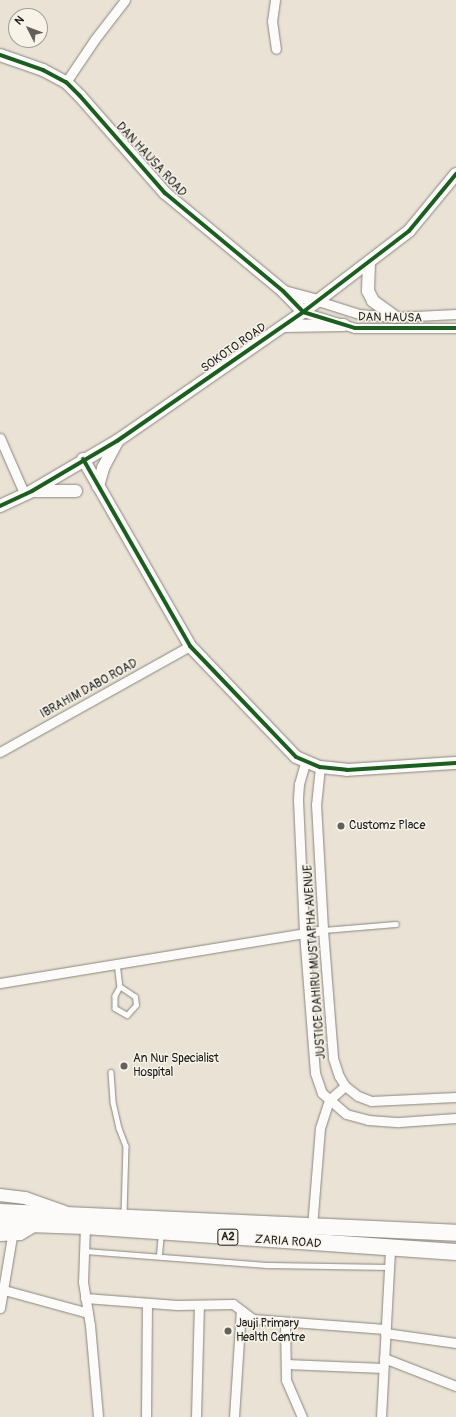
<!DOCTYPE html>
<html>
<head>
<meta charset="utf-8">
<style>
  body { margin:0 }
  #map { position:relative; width:456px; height:1417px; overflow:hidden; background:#e9e2d5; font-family:Pangolin,sans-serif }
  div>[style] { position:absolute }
  .roads { filter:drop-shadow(0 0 1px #89867f) drop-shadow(0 0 1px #89867f) }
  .lane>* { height:4.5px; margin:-2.25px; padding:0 2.25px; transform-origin:2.25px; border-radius:2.25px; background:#fcfbf9 }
  .street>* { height:9px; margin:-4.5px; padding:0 4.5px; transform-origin:4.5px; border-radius:4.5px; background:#fcfbf9 }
  .secondary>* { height:12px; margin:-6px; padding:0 6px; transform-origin:6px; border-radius:6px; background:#fcfbf9 }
  .highway>* { height:16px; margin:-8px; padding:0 8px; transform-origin:8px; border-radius:8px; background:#fcfbf9 }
  .cycleway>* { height:4px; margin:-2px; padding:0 2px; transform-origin:2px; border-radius:2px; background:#1b5e20 }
  .dots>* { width:11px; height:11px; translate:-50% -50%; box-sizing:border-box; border:2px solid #f7f3e8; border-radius:50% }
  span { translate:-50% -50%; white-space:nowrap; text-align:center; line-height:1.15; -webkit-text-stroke:3px #f7f3e8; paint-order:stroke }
  .shield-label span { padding:1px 3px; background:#f7f3e8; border:1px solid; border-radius:3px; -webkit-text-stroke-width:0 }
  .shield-label { font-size:11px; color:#1c1c1c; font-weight:700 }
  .street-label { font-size:12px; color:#1c1c1c }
  .poi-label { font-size:12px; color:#1c1c1c }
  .left { translate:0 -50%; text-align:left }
  .north { position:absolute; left:8px; top:8px; width:40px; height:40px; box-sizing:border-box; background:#f7f3e8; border:1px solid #9f9d96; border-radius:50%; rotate:312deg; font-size:11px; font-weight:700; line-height:16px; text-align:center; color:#1c1c1c }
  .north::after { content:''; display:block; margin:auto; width:14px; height:18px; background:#64615d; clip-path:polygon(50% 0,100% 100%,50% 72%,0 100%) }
</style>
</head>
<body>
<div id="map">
  <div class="roads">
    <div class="lane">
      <div style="left:323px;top:930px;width:73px;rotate:-4.7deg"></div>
      <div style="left:117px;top:963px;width:24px;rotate:83deg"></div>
      <div style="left:120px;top:987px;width:10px;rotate:119deg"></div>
      <div style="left:115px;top:996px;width:12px;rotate:90deg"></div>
      <div style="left:115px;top:1008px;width:14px;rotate:30deg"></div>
      <div style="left:127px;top:1015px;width:13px;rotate:-48deg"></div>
      <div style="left:136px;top:1005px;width:8px;rotate:-97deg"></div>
      <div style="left:135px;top:997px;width:18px;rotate:-146deg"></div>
      <div style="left:111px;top:1072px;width:30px;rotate:86deg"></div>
      <div style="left:113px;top:1102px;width:27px;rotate:77deg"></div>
      <div style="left:119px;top:1128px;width:19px;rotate:69deg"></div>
      <div style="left:126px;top:1146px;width:69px;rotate:91.7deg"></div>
      <div style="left:85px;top:1251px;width:185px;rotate:4.4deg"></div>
      <div style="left:269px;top:1265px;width:120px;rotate:1deg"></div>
      <div style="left:159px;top:1255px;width:22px;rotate:-85deg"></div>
    </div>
    <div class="street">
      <div style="left:275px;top:0;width:21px;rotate:98deg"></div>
      <div style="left:272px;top:21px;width:28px;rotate:82deg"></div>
      <div style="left:66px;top:82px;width:52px;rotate:-56deg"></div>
      <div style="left:95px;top:39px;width:49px;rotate:-52.4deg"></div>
      <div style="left:318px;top:301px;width:43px;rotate:17.6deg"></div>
      <div style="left:359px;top:314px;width:36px;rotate:5deg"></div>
      <div style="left:395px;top:317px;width:61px;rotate:-2.8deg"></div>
      <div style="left:303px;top:312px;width:54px;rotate:17.1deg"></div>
      <div style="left:355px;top:328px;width:101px"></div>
      <div style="left:0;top:438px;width:60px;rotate:66.4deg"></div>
      <div style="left:0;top:752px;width:218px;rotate:-29.2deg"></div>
      <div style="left:305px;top:763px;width:22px;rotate:106deg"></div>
      <div style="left:299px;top:784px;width:16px;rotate:94deg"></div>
      <div style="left:298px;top:800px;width:133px;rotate:87.4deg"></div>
      <div style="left:304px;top:933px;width:140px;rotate:85.5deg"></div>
      <div style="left:315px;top:1073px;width:21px;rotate:71deg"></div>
      <div style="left:322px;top:1093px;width:32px;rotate:41deg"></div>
      <div style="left:346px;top:1114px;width:23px;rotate:15deg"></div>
      <div style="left:368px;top:1120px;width:31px;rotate:4deg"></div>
      <div style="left:399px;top:1122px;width:57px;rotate:-4deg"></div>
      <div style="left:320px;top:767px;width:37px;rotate:96deg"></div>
      <div style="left:316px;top:804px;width:126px;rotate:86.8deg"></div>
      <div style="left:323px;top:930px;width:128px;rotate:85.5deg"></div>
      <div style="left:333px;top:1058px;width:19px;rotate:72deg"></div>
      <div style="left:339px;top:1076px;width:12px;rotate:59deg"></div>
      <div style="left:345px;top:1086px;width:16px;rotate:38deg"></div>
      <div style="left:358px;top:1096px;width:14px;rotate:21deg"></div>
      <div style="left:371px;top:1101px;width:85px;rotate:-2.7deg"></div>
      <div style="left:0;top:983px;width:327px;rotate:-9.3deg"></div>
      <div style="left:85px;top:1226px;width:56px;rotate:92deg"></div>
      <div style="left:83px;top:1282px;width:44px;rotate:80.8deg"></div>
      <div style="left:90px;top:1325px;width:92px;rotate:85deg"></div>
      <div style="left:312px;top:1227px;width:99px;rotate:-85.4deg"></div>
      <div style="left:320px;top:1128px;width:29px;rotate:-72deg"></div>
      <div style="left:329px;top:1100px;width:21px;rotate:-41deg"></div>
      <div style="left:4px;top:1290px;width:87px;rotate:15.3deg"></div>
      <div style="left:85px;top:1298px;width:92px;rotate:4.4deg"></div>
      <div style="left:177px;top:1305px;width:56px;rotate:-1deg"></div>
      <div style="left:233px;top:1304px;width:25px;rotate:37deg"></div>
      <div style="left:253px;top:1319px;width:132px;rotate:4.3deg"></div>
      <div style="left:0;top:1308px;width:73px;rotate:-80.5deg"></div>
      <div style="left:285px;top:1322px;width:58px;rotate:89deg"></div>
      <div style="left:286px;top:1380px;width:40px;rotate:66.6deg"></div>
      <div style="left:385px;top:1333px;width:72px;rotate:8deg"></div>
      <div style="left:384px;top:1358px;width:77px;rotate:21.3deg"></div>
      <div style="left:286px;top:1364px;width:97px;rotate:2.4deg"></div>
      <div style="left:146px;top:1417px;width:114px;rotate:-89.5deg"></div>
      <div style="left:196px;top:1417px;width:112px;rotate:-88.5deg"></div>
      <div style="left:234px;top:1417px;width:107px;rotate:-86.3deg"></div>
      <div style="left:381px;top:1417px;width:168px;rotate:-86.9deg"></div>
    </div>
    <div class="secondary">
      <div style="left:0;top:55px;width:46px;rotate:19.2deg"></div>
      <div style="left:43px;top:70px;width:26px;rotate:28deg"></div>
      <div style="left:66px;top:82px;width:20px;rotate:45deg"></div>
      <div style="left:80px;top:96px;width:129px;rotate:48.8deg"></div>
      <div style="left:165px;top:193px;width:153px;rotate:39.7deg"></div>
      <div style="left:283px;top:291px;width:29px;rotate:46deg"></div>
      <div style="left:369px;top:262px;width:29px;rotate:92deg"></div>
      <div style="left:368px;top:291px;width:11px;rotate:63deg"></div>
      <div style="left:373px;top:301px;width:27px;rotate:36deg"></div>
      <div style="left:284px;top:292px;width:35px;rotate:15deg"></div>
      <div style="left:284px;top:326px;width:60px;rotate:-1deg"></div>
      <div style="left:83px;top:459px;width:215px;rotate:60.2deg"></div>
      <div style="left:190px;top:646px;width:153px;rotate:46.3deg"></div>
      <div style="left:296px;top:757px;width:26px;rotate:23deg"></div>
      <div style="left:320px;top:767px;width:27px;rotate:6deg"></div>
      <div style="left:347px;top:770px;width:109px;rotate:-3.7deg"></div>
      <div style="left:98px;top:486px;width:19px;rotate:-74deg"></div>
      <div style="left:103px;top:468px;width:30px;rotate:-62deg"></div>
      <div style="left:33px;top:491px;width:43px"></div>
      <div style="left:0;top:506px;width:35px;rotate:-25deg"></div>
      <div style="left:32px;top:491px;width:99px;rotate:-30.5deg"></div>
      <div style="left:117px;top:441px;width:226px;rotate:-34.7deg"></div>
      <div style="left:303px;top:312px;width:133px;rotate:-37.4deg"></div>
      <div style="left:409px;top:231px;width:74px;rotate:-50.5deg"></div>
      <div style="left:0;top:1195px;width:25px;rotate:7deg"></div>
      <div style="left:25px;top:1198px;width:42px;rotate:19.3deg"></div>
      <div style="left:0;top:1235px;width:20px;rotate:-3deg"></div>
      <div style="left:20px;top:1234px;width:17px;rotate:-31deg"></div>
    </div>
    <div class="highway">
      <div style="left:0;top:1212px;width:456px;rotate:2.6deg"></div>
      <div style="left:0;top:1223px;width:85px;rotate:2deg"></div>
      <div style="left:85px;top:1226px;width:372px;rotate:4deg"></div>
    </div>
  </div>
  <div class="cycleway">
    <div style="left:0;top:55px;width:46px;rotate:19.2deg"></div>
    <div style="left:43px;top:70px;width:26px;rotate:28deg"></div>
    <div style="left:66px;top:82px;width:20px;rotate:45deg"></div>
    <div style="left:80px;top:96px;width:129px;rotate:48.8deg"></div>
    <div style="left:165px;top:193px;width:153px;rotate:39.7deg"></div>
    <div style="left:283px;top:291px;width:29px;rotate:46deg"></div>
    <div style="left:303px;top:312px;width:54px;rotate:17.1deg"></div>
    <div style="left:355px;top:328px;width:101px"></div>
    <div style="left:83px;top:459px;width:215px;rotate:60.2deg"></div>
    <div style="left:190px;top:646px;width:153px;rotate:46.3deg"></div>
    <div style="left:296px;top:757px;width:26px;rotate:23deg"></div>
    <div style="left:320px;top:767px;width:27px;rotate:6deg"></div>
    <div style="left:347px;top:770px;width:109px;rotate:-3.7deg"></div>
    <div style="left:0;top:506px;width:35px;rotate:-25deg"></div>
    <div style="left:32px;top:491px;width:99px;rotate:-30.5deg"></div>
    <div style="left:117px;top:441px;width:226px;rotate:-34.7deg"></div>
    <div style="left:303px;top:312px;width:133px;rotate:-37.4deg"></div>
    <div style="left:409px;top:231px;width:74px;rotate:-50.5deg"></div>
  </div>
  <div class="dots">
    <div style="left:341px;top:826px;background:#64615d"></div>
    <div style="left:124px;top:1066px;background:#64615d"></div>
    <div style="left:228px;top:1331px;background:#64615d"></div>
  </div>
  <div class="shield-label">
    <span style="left:228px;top:1237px">A2</span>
  </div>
  <div class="street-label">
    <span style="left:151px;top:160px;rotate:47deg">DAN HAUSA ROAD</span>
    <span style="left:390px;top:318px;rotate:1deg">DAN HAUSA</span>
    <span style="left:234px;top:348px;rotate:-35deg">SOKOTO ROAD</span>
    <span style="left:89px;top:689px;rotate:-29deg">IBRAHIM DABO ROAD</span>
    <span style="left:315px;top:962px;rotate:-94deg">JUSTICE DAHIRU MUSTAPHA AVENUE</span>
    <span style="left:288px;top:1242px;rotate:4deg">ZARIA ROAD</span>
  </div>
  <div class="poi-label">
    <span class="left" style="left:349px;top:826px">Customz Place</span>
    <span class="left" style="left:133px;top:1066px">An Nur Specialist<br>Hospital</span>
    <span class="left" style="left:236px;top:1331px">Jauji Primary<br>Health Centre</span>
  </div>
  <div class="north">N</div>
</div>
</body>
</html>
